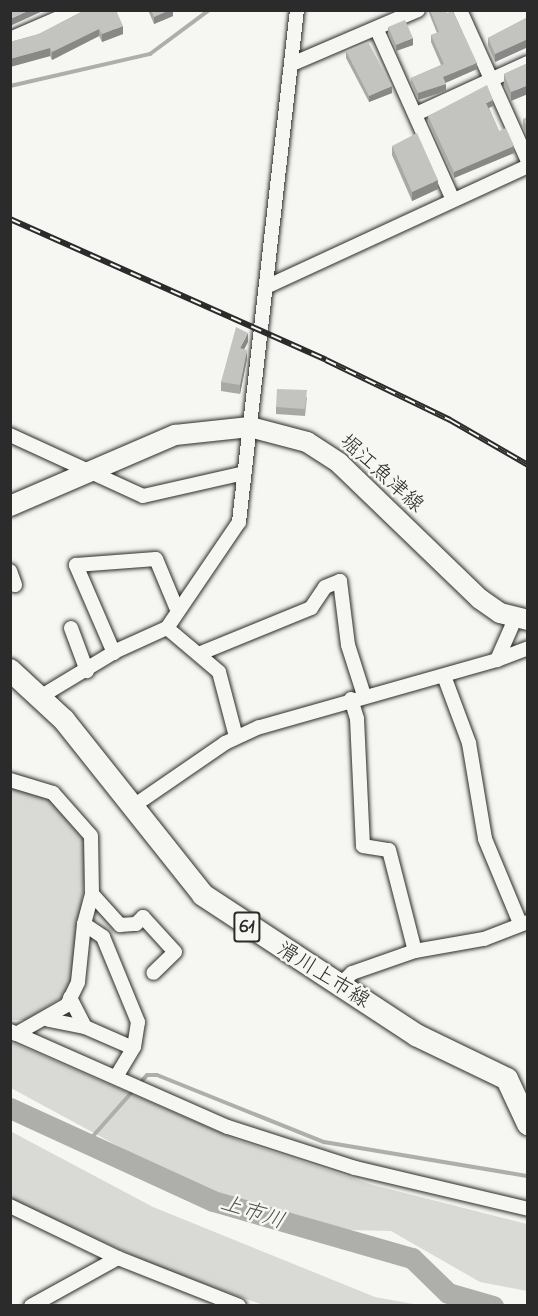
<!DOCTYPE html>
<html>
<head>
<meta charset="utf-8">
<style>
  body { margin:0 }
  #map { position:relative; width:538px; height:1316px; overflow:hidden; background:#f6f6f2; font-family:"Indie Flower","Klee One",sans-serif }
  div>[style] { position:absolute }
  .green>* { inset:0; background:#d9d9d5 }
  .stream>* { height:4px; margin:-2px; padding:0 2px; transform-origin:2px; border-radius:2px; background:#aeaeab }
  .river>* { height:21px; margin:-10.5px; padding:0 10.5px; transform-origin:10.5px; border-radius:10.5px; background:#aeaeab }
  .roads { filter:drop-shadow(0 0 2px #2b2b2b) drop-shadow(0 0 2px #2b2b2b) }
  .minor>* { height:14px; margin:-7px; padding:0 7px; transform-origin:7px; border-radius:7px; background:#f6f6f2 }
  .secondary>* { height:20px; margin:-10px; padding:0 10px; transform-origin:10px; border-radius:10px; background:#f6f6f2 }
  .primary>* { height:22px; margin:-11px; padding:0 11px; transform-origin:11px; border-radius:11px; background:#f6f6f2 }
  .rail>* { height:6px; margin-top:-3px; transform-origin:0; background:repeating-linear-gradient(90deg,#f6f6f2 0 11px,#2b2b2b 0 22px); box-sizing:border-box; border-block:2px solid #2b2b2b }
  .wall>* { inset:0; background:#a8a8a5 }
  .shaded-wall>* { inset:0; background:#888886 }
  .building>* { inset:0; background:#c3c3c0 }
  span { translate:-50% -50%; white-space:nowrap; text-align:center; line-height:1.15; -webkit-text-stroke:5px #f6f6f2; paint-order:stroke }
  .shield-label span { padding:2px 4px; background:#f6f6f2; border:2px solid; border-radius:4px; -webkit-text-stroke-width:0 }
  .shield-label { font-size:20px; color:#2b2b2b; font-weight:700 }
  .street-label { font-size:21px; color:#2b2b2b }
  .water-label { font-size:22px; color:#525251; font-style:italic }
  .frame { position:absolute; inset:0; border:12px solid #2b2b2b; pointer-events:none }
</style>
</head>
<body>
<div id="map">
  <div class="green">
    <div style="clip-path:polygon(10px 788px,48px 798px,88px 844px,74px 976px,67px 994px,26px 1020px,11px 1020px)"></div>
    <div style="clip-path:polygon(11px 1042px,240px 1141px,373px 1185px,527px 1224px,527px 1291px,480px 1282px,391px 1231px,269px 1228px,11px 1088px)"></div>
    <div style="clip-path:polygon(10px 1131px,153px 1207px,375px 1297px,419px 1305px,263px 1305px,158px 1267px,11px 1199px)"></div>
  </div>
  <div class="stream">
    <div style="left:10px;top:86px;width:144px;rotate:-12.9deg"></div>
    <div style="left:150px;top:54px;width:74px;rotate:-36.7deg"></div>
    <div style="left:86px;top:1144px;width:92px;rotate:-48.5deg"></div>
    <div style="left:147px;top:1075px;width:10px"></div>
    <div style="left:157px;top:1075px;width:180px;rotate:21.9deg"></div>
    <div style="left:324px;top:1142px;width:207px;rotate:9.5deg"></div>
  </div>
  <div class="river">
    <div style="left:10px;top:1108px;width:223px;rotate:24.6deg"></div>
    <div style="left:213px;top:1201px;width:207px;rotate:16deg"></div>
    <div style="left:412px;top:1258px;width:50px;rotate:44.2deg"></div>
    <div style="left:448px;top:1293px;width:47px;rotate:16.1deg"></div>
  </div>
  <div class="roads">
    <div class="minor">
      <div style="left:460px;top:10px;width:166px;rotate:65.8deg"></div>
      <div style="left:377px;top:30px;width:186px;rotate:65.9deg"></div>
      <div style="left:10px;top:39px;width:73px;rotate:-23.4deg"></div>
      <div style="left:292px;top:64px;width:137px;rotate:-23.2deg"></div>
      <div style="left:416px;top:114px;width:123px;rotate:-24.5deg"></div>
      <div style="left:266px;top:287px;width:289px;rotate:-24.8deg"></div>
      <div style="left:10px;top:435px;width:146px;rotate:24.6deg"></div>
      <div style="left:143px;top:496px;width:104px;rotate:-12.8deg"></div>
      <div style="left:10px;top:571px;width:15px;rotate:70deg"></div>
      <div style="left:71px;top:628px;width:46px;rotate:69.6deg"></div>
      <div style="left:167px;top:628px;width:68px;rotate:40.2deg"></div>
      <div style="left:219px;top:672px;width:67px;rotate:75.3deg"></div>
      <div style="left:114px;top:653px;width:96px;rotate:-113.4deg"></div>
      <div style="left:76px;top:565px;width:80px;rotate:-4.3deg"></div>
      <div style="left:156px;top:559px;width:52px;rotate:67.4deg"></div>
      <div style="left:201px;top:653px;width:119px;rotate:-22.2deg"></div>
      <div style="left:311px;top:608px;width:25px;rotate:-56deg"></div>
      <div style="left:325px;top:587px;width:16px;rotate:-22deg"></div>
      <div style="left:340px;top:581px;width:64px;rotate:82.9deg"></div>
      <div style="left:348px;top:645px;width:52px;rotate:72.3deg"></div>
      <div style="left:497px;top:660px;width:33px;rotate:-21deg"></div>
      <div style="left:444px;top:676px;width:72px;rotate:69.5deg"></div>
      <div style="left:469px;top:743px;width:97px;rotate:80.5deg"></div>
      <div style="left:485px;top:839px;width:91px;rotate:67.4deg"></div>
      <div style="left:40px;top:697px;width:89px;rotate:-31.2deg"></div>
      <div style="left:116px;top:651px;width:56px;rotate:-24.3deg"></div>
      <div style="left:167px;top:628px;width:128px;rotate:-55.8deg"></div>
      <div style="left:239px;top:522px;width:515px;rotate:-83.54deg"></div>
      <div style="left:351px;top:699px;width:21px;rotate:73deg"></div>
      <div style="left:357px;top:719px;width:127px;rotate:87.3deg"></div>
      <div style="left:363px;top:846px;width:26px;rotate:9deg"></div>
      <div style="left:389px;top:850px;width:104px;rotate:75.6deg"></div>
      <div style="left:10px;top:780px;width:45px;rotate:16.8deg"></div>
      <div style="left:53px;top:793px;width:57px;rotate:48.5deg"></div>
      <div style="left:91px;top:836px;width:58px;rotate:89deg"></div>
      <div style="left:132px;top:807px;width:113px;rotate:-34.5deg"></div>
      <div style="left:225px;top:743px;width:38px;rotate:-25deg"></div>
      <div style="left:260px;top:727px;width:246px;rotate:-15.8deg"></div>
      <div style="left:497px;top:660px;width:45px;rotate:-66.3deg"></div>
      <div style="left:84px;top:924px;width:31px;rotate:-75deg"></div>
      <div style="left:92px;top:894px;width:42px;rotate:47.9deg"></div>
      <div style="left:120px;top:925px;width:16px;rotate:-4deg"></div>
      <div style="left:136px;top:924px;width:10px;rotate:-45deg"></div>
      <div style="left:143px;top:917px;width:47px;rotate:47.6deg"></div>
      <div style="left:175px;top:952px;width:30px;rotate:136deg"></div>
      <div style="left:340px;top:985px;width:17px;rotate:-45deg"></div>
      <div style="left:352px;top:973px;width:67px;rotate:-19.2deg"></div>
      <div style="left:415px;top:951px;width:70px;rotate:-9.9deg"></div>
      <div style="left:484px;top:939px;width:47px;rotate:-21.1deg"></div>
      <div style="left:49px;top:1020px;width:37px;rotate:11deg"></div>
      <div style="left:85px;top:1027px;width:33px;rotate:-117deg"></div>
      <div style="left:85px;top:1027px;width:52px;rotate:23.6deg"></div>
      <div style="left:10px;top:1031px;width:238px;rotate:23.8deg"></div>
      <div style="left:228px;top:1127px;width:133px;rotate:17.9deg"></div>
      <div style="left:355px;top:1168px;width:178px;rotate:13.3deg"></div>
      <div style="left:16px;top:1034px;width:59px;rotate:-29.6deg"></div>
      <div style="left:67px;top:1005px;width:25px;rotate:-64deg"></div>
      <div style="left:78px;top:982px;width:58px;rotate:-84.1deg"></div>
      <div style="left:84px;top:924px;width:23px;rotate:34deg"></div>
      <div style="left:103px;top:937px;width:92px;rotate:67.6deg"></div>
      <div style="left:138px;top:1022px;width:25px;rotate:99deg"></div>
      <div style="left:134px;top:1047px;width:35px;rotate:121deg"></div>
      <div style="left:10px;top:1206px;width:120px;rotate:25.7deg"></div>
      <div style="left:118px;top:1258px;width:130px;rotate:21.6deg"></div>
      <div style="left:31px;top:1306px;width:99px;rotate:-28.9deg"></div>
    </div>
    <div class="secondary">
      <div style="left:10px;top:506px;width:180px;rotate:-23.3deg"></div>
      <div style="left:175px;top:435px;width:75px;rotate:-6.1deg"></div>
      <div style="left:250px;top:427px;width:59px;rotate:14.7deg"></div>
      <div style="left:307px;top:442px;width:38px;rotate:33deg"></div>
      <div style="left:339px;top:463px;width:196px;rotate:44deg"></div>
      <div style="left:480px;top:599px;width:24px;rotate:35deg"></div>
      <div style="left:500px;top:613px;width:29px;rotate:14deg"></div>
    </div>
    <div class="primary">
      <div style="left:10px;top:670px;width:74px;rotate:42.8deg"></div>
      <div style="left:64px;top:720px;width:223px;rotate:51.5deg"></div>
      <div style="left:203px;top:895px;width:255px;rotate:33.3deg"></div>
      <div style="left:416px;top:1035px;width:101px;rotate:25.8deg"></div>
      <div style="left:507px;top:1079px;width:50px;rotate:65deg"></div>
    </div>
  </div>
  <div class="rail">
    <div style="left:10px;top:219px;width:346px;rotate:24deg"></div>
    <div style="left:326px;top:360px;width:138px;rotate:25.8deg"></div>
    <div style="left:450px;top:420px;width:90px;rotate:30deg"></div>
  </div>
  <div class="wall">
    <div style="clip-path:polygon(85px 10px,123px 34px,102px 42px,99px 36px,52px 60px,50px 56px,10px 67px,10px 42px,39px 34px)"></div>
    <div style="clip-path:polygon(148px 10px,173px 10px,173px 16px,154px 24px)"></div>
    <div style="clip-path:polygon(429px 10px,445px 10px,477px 69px,445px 83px,446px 91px,418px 100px,411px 85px,411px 78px,441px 65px,431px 42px,431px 35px,437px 33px,429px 13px)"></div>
    <div style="clip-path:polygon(528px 17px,528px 47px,495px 62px,488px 46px,488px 38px)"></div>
    <div style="clip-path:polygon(388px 27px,413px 45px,396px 51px,388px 34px)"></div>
    <div style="clip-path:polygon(346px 51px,392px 93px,369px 102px,346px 58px)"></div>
    <div style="clip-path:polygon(528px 63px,511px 101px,504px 84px,504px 74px)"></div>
    <div style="clip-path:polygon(493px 106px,489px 108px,499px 131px,514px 153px,454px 178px,428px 123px,428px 116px)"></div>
    <div style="clip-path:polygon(528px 117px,528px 138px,523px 129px,523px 119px)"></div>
    <div style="clip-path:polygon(392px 146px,438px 189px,412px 201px,392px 155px)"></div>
    <div style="clip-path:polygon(248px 342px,244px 349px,247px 359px,240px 394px,221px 391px,221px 382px)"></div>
    <div style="clip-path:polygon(307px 397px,305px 416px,276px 414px,276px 407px)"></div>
  </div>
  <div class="shaded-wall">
    <div style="clip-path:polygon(30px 10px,45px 10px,10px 26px,10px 19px)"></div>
    <div style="clip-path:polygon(170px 10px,173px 10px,173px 16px,154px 24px,154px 17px)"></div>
    <div style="clip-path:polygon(123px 26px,123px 34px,102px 42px,102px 34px)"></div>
    <div style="clip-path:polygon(99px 29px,99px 36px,52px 60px,52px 52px)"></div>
    <div style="clip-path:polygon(413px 38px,413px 45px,396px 51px,396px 45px)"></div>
    <div style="clip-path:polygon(528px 39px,528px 47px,495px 62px,495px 54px)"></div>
    <div style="clip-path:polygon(50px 48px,50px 56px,10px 67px,10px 59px)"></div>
    <div style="clip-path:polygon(477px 63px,477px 69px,443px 84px,443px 77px)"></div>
    <div style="clip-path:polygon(446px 84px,446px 91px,418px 100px,418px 93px)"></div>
    <div style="clip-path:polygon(528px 85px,528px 94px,511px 101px,511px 92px)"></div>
    <div style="clip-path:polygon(392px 86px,392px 93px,369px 102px,369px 96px)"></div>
    <div style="clip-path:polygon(493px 100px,493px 106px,486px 109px,486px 103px)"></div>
    <div style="clip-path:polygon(514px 146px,514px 153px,454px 178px,454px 172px)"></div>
    <div style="clip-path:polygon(438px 180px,438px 189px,412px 201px,412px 192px)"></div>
    <div style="clip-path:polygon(248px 333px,248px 342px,240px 357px,240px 348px)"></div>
    <div style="clip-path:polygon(247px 350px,247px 359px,240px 394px,240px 385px)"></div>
  </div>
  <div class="building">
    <div style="clip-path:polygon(10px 10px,30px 10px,10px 19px)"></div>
    <div style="clip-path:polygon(85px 10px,116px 10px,123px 26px,102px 34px,99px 29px,52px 52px,50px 48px,10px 59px,10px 42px,39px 34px)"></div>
    <div style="clip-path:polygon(151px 10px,170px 10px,154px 17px)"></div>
    <div style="clip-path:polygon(430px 10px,445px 10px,447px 13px,453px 11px,477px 63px,443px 77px,446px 84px,418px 93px,411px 78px,444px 64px,431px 35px,439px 32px)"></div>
    <div style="clip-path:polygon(528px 17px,528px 39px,495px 54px,488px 38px)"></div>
    <div style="clip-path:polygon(405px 20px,413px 38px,396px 45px,388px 27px)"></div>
    <div style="clip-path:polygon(368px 42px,392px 86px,369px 96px,346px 51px)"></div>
    <div style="clip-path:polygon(528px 63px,528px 85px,511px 92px,504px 74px)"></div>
    <div style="clip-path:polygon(487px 85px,493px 100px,486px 103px,499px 131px,506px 128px,514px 146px,454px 172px,428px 116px)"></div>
    <div style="clip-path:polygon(528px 117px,528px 129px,523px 119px)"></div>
    <div style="clip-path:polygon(417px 133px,438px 180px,412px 192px,392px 146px)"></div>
    <div style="clip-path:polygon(236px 327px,248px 333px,240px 348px,247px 350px,240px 385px,221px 382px)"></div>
    <div style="clip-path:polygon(277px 389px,307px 390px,305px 409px,276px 407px)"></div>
  </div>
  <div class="shield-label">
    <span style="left:247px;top:927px">61</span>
  </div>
  <div class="street-label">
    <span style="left:381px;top:474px;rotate:42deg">堀江魚津線</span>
    <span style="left:323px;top:976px;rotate:32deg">滑川上市線</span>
  </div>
  <div class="water-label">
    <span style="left:252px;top:1214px;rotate:18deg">上市川</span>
  </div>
  <div class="frame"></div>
</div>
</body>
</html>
